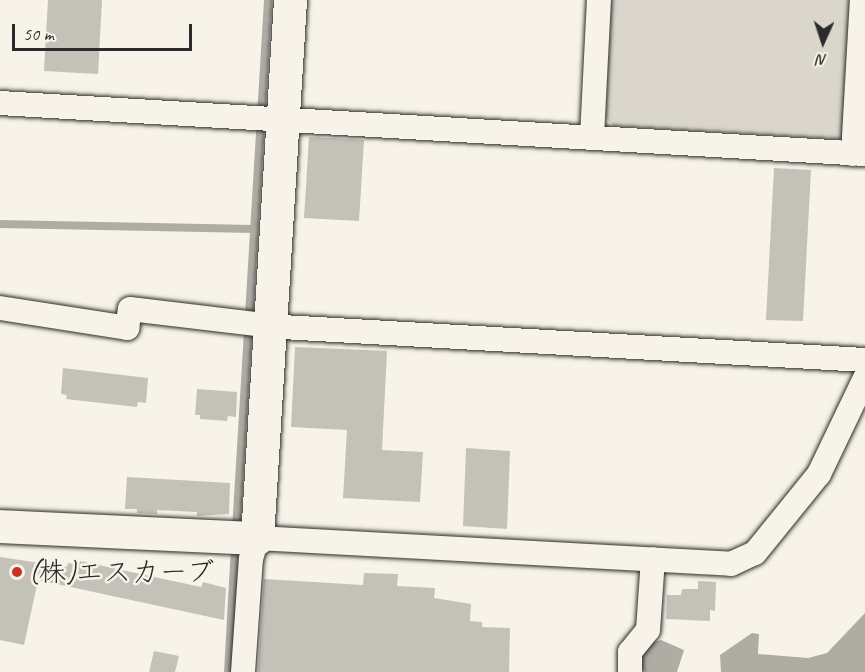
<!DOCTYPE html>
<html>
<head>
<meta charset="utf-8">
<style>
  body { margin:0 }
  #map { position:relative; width:865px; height:672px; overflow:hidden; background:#f7f3e8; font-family:Caveat,"Klee One",sans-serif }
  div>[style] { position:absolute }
  .green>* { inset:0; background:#dad6cc }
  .water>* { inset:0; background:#afaca4 }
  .stream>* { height:8px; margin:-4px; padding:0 4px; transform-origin:4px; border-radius:4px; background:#afaca4 }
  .building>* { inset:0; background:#c4c1b9 }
  .roads { filter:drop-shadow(0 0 2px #2b2b2b) drop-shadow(0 0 2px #2b2b2b) }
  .street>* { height:24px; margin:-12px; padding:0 12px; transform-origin:12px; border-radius:12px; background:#f7f3e8 }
  .secondary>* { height:33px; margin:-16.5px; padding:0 16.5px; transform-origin:16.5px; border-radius:16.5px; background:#f7f3e8 }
  .dots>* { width:16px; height:16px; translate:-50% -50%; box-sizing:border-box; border:3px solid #f7f3e8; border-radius:50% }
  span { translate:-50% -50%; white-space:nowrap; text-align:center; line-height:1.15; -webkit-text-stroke:5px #f7f3e8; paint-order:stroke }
  .poi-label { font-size:28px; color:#2b2b2b }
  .left { translate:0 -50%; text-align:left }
  .north { position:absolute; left:793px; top:12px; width:60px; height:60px; -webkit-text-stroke:4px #f7f3e8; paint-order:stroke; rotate:183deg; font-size:16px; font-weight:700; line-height:24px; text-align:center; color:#2b2b2b }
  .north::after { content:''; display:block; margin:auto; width:21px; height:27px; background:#2b2b2b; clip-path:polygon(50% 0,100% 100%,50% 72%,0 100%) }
  .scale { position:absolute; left:12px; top:24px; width:180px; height:27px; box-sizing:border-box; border:3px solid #2b2b2b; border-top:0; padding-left:8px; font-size:18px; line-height:21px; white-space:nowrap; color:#2b2b2b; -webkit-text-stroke:4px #f7f3e8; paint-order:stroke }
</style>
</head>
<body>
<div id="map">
  <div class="green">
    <div style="clip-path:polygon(610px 0,856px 0,849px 132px,841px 139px,614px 126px,603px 115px)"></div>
  </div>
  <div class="water">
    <div style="clip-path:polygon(865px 613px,865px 672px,721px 672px,720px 655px,752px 633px,759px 634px,758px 654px,808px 658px,827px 653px)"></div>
    <div style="clip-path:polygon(661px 640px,684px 650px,677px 672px,645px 672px,639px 665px,640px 657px,652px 643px)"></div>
  </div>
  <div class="stream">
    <div style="left:0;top:224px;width:254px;rotate:1.1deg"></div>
    <div style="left:236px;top:530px;width:531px;rotate:-86.54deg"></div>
    <div style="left:228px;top:672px;width:127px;rotate:-86.8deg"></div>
  </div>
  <div class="building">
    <div style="clip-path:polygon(48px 0,102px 0,98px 74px,44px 71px)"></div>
    <div style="clip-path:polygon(309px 137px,364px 140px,359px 221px,304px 218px)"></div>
    <div style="clip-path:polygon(774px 168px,811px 170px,803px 321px,766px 320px)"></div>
    <div style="clip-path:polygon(295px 347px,387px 351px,382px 450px,423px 452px,420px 502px,343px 498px,347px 430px,291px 427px)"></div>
    <div style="clip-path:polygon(63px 368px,148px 378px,146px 403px,138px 402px,137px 407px,66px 399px,67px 395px,61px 394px)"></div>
    <div style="clip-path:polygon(197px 389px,237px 392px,236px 417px,228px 416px,227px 421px,200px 419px,200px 415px,195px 415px)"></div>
    <div style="clip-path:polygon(466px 448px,510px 451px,507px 529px,463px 526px)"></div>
    <div style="clip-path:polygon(127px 477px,230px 483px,229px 514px,197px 516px,197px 512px,157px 510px,157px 514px,137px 513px,137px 509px,125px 509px)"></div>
    <div style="clip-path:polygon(0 557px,67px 567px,68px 563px,79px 565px,80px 561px,201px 587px,203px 582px,226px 588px,224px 620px,38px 580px,24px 645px,0 640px)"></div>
    <div style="clip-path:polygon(364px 573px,398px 574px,397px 586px,435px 588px,434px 598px,471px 604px,470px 621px,482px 622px,482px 627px,510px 628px,509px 672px,258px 672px,264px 579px,363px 585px)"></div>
    <div style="clip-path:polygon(698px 581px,716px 582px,715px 611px,710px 610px,710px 621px,666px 619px,667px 595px,681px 595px,682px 589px,698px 589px)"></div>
    <div style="clip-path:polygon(154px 651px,179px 656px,175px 672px,149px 672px)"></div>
  </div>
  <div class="roads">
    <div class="street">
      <div style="left:0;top:103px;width:867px;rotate:3.37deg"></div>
      <div style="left:592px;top:137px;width:137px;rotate:-87.1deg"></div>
      <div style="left:853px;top:154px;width:154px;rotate:-86.7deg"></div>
      <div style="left:0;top:308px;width:129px;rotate:8.9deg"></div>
      <div style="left:127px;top:328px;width:19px;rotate:-81deg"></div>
      <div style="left:130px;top:309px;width:153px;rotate:6.8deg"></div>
      <div style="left:282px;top:327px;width:584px;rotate:3.24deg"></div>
      <div style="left:243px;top:672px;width:113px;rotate:-86deg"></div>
      <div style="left:251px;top:559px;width:22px;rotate:-74deg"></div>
      <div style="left:257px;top:538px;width:475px;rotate:3.1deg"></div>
      <div style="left:731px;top:564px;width:26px;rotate:-25deg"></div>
      <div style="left:755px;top:553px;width:102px;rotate:-51deg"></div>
      <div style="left:819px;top:474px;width:106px;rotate:-64.4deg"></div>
      <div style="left:630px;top:672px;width:20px;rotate:-90deg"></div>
      <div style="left:630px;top:652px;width:28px;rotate:-51deg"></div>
      <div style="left:648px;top:630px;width:71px;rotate:-86deg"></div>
    </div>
    <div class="secondary">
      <div style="left:0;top:526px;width:257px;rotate:2.7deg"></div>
      <div style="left:257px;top:538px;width:539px;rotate:-86.49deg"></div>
    </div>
  </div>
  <div class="dots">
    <div style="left:17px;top:572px;background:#c8321e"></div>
  </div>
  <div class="poi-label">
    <span class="left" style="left:29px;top:572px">(株)エスカーブ</span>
  </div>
  <div class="north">N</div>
  <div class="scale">50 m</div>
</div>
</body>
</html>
